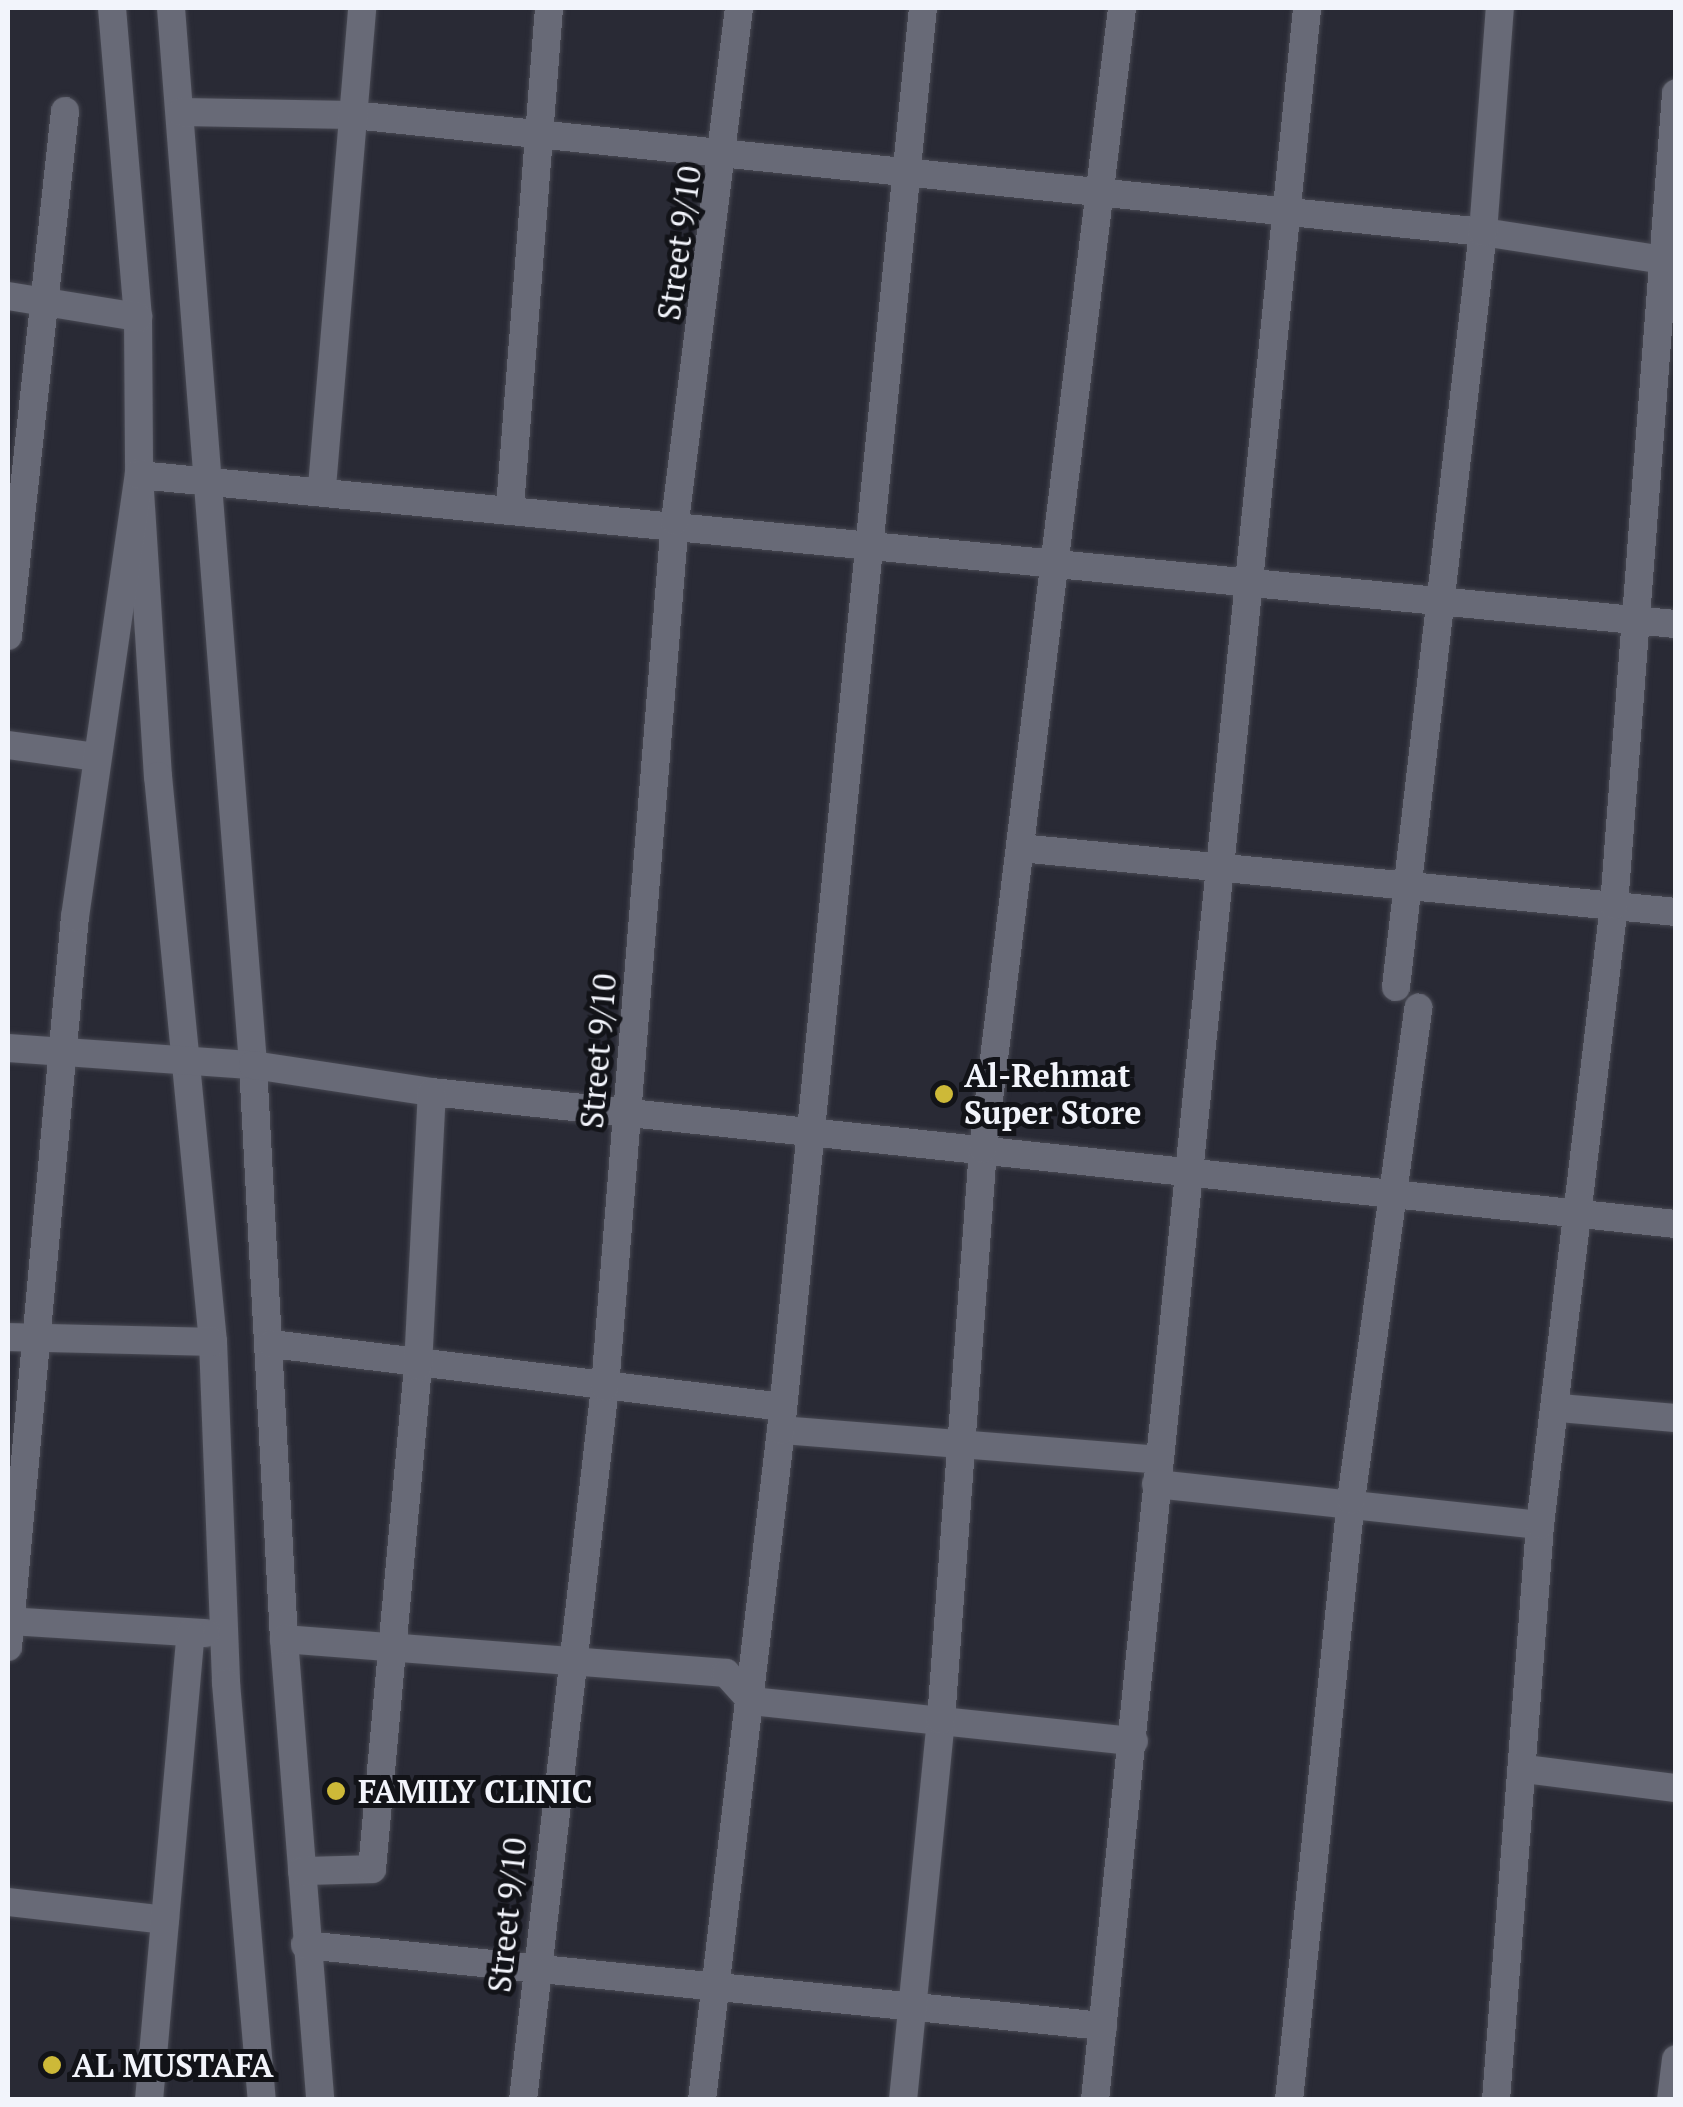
<!DOCTYPE html>
<html>
<head>
<meta charset="utf-8">
<style>
  body { margin:0 }
  #map { position:relative; width:1683px; height:2107px; overflow:hidden; background:#292a35; font-family:"PT Serif",serif }
  div>[style] { position:absolute }
  .roads { filter:drop-shadow(0 0 2px #474852) drop-shadow(0 0 2px #474852) }
  .minor>* { height:28px; margin:-14px; padding:0 14px; transform-origin:14px; border-radius:14px; background:#686a77 }
  .dots>* { width:28px; height:28px; translate:-50% -50%; box-sizing:border-box; border:5px solid #121318; border-radius:50% }
  span { translate:-50% -50%; white-space:nowrap; text-align:center; line-height:1.15; -webkit-text-stroke:10px #121318; paint-order:stroke }
  .street-label { font-size:32px; color:#f2f4fb }
  .poi-label { font-size:32px; color:#f2f4fb; font-weight:700 }
  .left { translate:0 -50%; text-align:left }
  .frame { position:absolute; inset:0; border:10px solid #f2f4fb; pointer-events:none }
</style>
</head>
<body>
<div id="map">
  <div class="roads">
    <div class="minor">
      <div style="left:112px;top:8px;width:310px;rotate:85.2deg"></div>
      <div style="left:138px;top:317px;width:158px;rotate:89.6deg"></div>
      <div style="left:139px;top:475px;width:302px;rotate:86.4deg"></div>
      <div style="left:158px;top:776px;width:569px;rotate:84.45deg"></div>
      <div style="left:213px;top:1342px;width:341px;rotate:87.8deg"></div>
      <div style="left:226px;top:1683px;width:419px;rotate:85.1deg"></div>
      <div style="left:171px;top:8px;width:1060px;rotate:85.56deg"></div>
      <div style="left:253px;top:1065px;width:575px;rotate:86.91deg"></div>
      <div style="left:284px;top:1639px;width:462px;rotate:85.5deg"></div>
      <div style="left:181px;top:112px;width:172px;rotate:1deg"></div>
      <div style="left:353px;top:115px;width:1136px;rotate:5.91deg"></div>
      <div style="left:1483px;top:232px;width:195px;rotate:8.8deg"></div>
      <div style="left:8px;top:296px;width:132px;rotate:9.2deg"></div>
      <div style="left:322px;top:487px;width:481px;rotate:-85.2deg"></div>
      <div style="left:510px;top:507px;width:501px;rotate:-85.53deg"></div>
      <div style="left:8px;top:636px;width:528px;rotate:-83.8deg"></div>
      <div style="left:8px;top:745px;width:89px;rotate:7.8deg"></div>
      <div style="left:1020px;top:848px;width:659px;rotate:5.57deg"></div>
      <div style="left:1396px;top:987px;width:760px;rotate:-83.43deg"></div>
      <div style="left:1483px;top:232px;width:225px;rotate:-85.7deg"></div>
      <div style="left:8px;top:1048px;width:246px;rotate:4deg"></div>
      <div style="left:253px;top:1065px;width:181px;rotate:8.6deg"></div>
      <div style="left:432px;top:1092px;width:1251px;rotate:6.06deg"></div>
      <div style="left:8px;top:1337px;width:205px;rotate:1.4deg"></div>
      <div style="left:272px;top:1344px;width:515px;rotate:7.03deg"></div>
      <div style="left:1559px;top:1408px;width:117px;rotate:4.9deg"></div>
      <div style="left:781px;top:1430px;width:379px;rotate:4.5deg"></div>
      <div style="left:1156px;top:1484px;width:386px;rotate:6.1deg"></div>
      <div style="left:8px;top:1621px;width:198px;rotate:3.5deg"></div>
      <div style="left:284px;top:1639px;width:443px;rotate:4.4deg"></div>
      <div style="left:726px;top:1673px;width:38px;rotate:48deg"></div>
      <div style="left:751px;top:1701px;width:385px;rotate:6deg"></div>
      <div style="left:8px;top:1647px;width:733px;rotate:-84.76deg"></div>
      <div style="left:75px;top:917px;width:447px;rotate:-81.8deg"></div>
      <div style="left:139px;top:475px;width:1544px;rotate:5.54deg"></div>
      <div style="left:1525px;top:1769px;width:152px;rotate:7.2deg"></div>
      <div style="left:302px;top:1871px;width:70px;rotate:-1.6deg"></div>
      <div style="left:372px;top:1869px;width:505px;rotate:-84.77deg"></div>
      <div style="left:418px;top:1366px;width:274px;rotate:-87.1deg"></div>
      <div style="left:8px;top:1902px;width:158px;rotate:6.5deg"></div>
      <div style="left:305px;top:1945px;width:802px;rotate:5.8deg"></div>
      <div style="left:149px;top:2100px;width:469px;rotate:-84.9deg"></div>
      <div style="left:523px;top:2100px;width:718px;rotate:-83.44deg"></div>
      <div style="left:605px;top:1387px;width:869px;rotate:-85.38deg"></div>
      <div style="left:675px;top:521px;width:517px;rotate:-82.89deg"></div>
      <div style="left:702px;top:2100px;width:675px;rotate:-83.28deg"></div>
      <div style="left:781px;top:1430px;width:1429px;rotate:-84.3deg"></div>
      <div style="left:903px;top:2100px;width:382px;rotate:-84.3deg"></div>
      <div style="left:941px;top:1720px;width:573px;rotate:-85.79deg"></div>
      <div style="left:983px;top:1149px;width:1149px;rotate:-83.05deg"></div>
      <div style="left:1095px;top:2100px;width:2103px;rotate:-84.21deg"></div>
      <div style="left:1289px;top:2100px;width:603px;rotate:-84.1deg"></div>
      <div style="left:1351px;top:1500px;width:497px;rotate:-82.2deg"></div>
      <div style="left:1496px;top:2100px;width:577px;rotate:-85.62deg"></div>
      <div style="left:1540px;top:1525px;width:624px;rotate:-83.19deg"></div>
      <div style="left:1614px;top:905px;width:814px;rotate:-85.63deg"></div>
      <div style="left:1671px;top:2100px;width:41px;rotate:-83deg"></div>
    </div>
  </div>
  <div class="dots">
    <div style="left:944px;top:1094px;background:#cdb938"></div>
    <div style="left:336px;top:1791px;background:#cdb938"></div>
    <div style="left:52px;top:2065px;background:#cdb938"></div>
  </div>
  <div class="street-label">
    <span style="left:679px;top:243px;rotate:-82deg">Street 9/10</span>
    <span style="left:598px;top:1051px;rotate:-85deg">Street 9/10</span>
    <span style="left:507px;top:1915px;rotate:-84deg">Street 9/10</span>
  </div>
  <div class="poi-label">
    <span class="left" style="left:964px;top:1094px">Al-Rehmat<br>Super Store</span>
    <span class="left" style="left:358px;top:1791px">FAMILY CLINIC</span>
    <span class="left" style="left:72px;top:2065px">AL MUSTAFA</span>
  </div>
  <div class="frame"></div>
</div>
</body>
</html>
